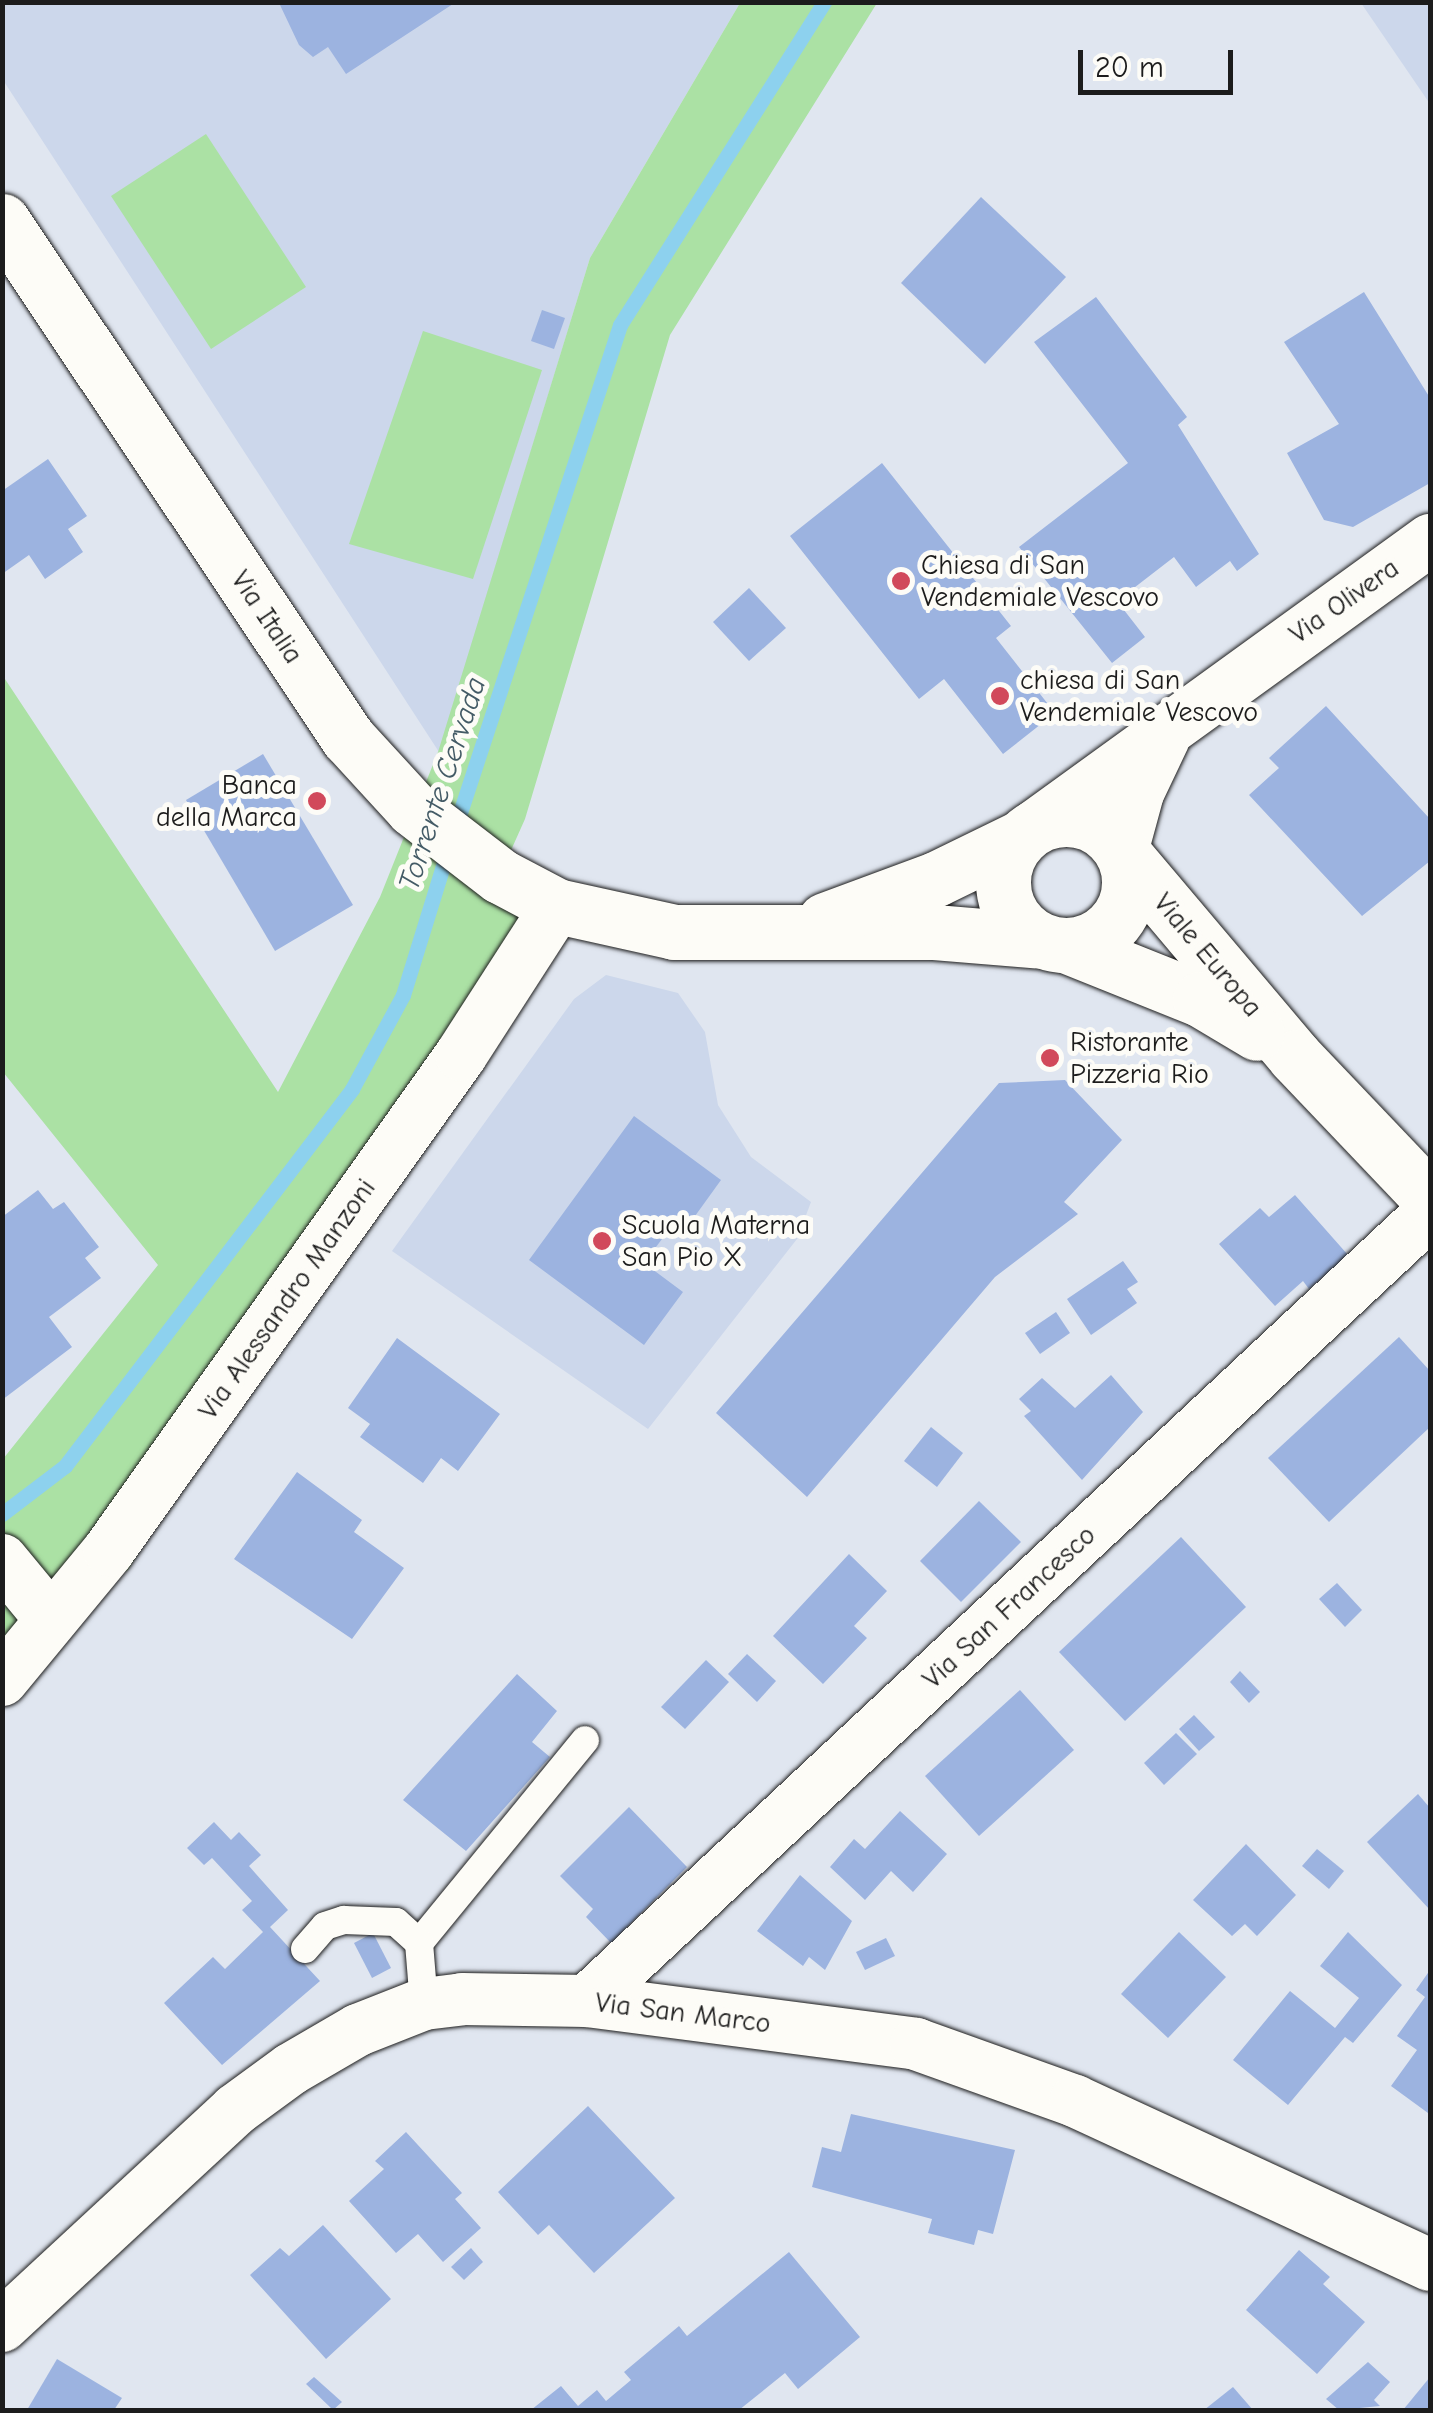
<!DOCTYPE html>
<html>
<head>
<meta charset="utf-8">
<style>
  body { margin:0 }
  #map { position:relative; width:1433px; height:2413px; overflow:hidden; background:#e0e6f0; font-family:"Comic Neue",sans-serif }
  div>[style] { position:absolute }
  .built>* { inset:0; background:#ccd7eb }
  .green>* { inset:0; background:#abe1a4 }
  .stream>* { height:15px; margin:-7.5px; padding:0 7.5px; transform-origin:7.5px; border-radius:7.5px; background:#8dd1ee }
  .building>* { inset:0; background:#9cb3e0 }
  .roads { filter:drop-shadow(0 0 2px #1c1c1c) drop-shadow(0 0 2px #1c1c1c) }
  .lane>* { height:28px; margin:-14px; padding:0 14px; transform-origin:14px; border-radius:14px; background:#fdfcf7 }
  .street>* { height:52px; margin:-26px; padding:0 26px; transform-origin:26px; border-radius:26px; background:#fdfcf7 }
  .secondary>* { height:55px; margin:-27.5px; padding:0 27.5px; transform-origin:27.5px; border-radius:27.5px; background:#fdfcf7 }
  .secondary>.ring { margin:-27.5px; padding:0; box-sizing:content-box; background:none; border:55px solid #fdfcf7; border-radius:50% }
  .dots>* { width:28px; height:28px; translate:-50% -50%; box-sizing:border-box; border:5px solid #fdfcf7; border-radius:50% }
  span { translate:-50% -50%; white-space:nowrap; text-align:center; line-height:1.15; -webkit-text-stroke:10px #fdfcf7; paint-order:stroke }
  .poi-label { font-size:28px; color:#1c1c1c }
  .left { translate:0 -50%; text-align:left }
  .right { translate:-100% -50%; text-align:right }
  .street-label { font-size:28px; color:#1c1c1c }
  .water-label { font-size:30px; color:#445b66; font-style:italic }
  .frame { position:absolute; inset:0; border:5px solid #1c1c1c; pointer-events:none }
  .scale { position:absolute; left:1078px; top:50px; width:155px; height:45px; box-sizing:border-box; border:5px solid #1c1c1c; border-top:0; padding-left:12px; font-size:30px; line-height:35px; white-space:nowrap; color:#1c1c1c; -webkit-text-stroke:8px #fdfcf7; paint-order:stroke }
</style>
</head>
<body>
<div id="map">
  <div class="built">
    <div style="clip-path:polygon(2px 3px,740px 3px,590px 258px,439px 752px,3px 80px)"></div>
    <div style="clip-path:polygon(1361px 3px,1430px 3px,1430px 104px)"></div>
    <div style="clip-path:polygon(606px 975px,678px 993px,705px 1032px,718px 1105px,751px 1157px,811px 1202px,797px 1239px,648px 1429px,392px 1251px,574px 999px)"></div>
  </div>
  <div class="green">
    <div style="clip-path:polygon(740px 3px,877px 3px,670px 335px,525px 819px,500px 875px,557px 906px,345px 1218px,128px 1570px,49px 1618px,3px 1680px,3px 1459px,158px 1265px,3px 1072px,3px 676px,278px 1092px,380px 897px,438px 752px,590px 258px)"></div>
    <div style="clip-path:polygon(206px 134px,306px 287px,211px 349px,111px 196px)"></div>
    <div style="clip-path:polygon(423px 331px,542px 370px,473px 579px,349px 544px)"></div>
  </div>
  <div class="stream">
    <div style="left:455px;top:828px;width:529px;rotate:-71.84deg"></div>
    <div style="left:620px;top:325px;width:382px;rotate:-57.7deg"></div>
    <div style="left:2px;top:1514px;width:79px;rotate:-37.3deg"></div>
    <div style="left:65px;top:1466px;width:474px;rotate:-52.7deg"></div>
    <div style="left:352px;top:1089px;width:107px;rotate:-61.5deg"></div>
    <div style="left:403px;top:995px;width:152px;rotate:-72.8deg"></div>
  </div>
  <div class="building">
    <div style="clip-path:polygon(456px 2px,346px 74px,328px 47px,313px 57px,299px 45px,280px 5px)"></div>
    <div style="clip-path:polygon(981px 197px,1066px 277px,985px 364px,901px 283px)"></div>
    <div style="clip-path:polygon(1364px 292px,1430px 398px,1430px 483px,1353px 527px,1324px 520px,1287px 453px,1339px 424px,1284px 342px)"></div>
    <div style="clip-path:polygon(1096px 297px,1187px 417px,1178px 425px,1259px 554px,1237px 571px,1230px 561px,1196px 587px,1174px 557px,1117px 601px,1145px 637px,1112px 663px,1019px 547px,1128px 463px,1034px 342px)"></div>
    <div style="clip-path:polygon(542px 310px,565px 318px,554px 349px,531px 341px)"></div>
    <div style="clip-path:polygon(48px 459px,87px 516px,68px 529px,83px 552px,45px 579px,29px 555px,2px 574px,2px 491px)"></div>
    <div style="clip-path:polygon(882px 463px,1011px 626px,996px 638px,1055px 713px,1003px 754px,944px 679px,919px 699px,790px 536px)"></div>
    <div style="clip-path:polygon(749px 588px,786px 628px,749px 661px,713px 622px)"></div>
    <div style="clip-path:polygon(1326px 706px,1430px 819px,1430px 861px,1362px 916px,1249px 795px,1279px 768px,1269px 758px)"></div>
    <div style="clip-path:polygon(263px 754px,353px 905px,275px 951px,186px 800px)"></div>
    <div style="clip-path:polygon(1065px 1080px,1122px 1140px,1064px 1202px,1078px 1214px,995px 1277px,807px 1497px,716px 1413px,999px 1083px)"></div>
    <div style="clip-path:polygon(634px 1116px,721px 1180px,690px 1223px,680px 1215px,644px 1263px,683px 1292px,644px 1345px,529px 1260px)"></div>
    <div style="clip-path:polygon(38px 1190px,53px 1209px,64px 1202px,99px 1247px,85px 1258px,101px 1278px,49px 1317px,72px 1347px,2px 1400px,2px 1217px)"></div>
    <div style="clip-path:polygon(1295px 1195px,1348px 1255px,1309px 1289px,1303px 1281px,1275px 1306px,1219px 1244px,1260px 1208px,1269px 1217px)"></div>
    <div style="clip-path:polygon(1123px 1261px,1138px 1282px,1127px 1289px,1137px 1303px,1091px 1335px,1067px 1299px)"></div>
    <div style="clip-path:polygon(1056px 1312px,1070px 1333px,1040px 1354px,1025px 1333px)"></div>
    <div style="clip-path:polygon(1399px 1337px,1430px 1371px,1430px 1427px,1329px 1522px,1268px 1458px)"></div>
    <div style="clip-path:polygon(397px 1338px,500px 1414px,458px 1471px,441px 1458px,423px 1483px,360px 1437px,370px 1424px,348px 1408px)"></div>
    <div style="clip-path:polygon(1111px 1375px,1143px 1412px,1082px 1480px,1024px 1416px,1031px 1411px,1019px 1399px,1042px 1378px,1075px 1408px)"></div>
    <div style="clip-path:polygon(931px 1427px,963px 1453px,937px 1487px,904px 1461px)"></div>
    <div style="clip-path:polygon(297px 1472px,362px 1520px,354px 1532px,404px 1568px,352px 1639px,234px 1559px)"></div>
    <div style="clip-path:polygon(979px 1501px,1021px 1542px,961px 1602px,920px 1561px)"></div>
    <div style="clip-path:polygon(1181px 1537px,1246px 1607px,1125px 1721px,1059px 1652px)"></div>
    <div style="clip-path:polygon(849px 1554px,887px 1591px,854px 1626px,867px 1638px,823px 1684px,773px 1636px)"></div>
    <div style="clip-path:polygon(1337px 1583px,1362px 1610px,1345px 1627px,1319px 1599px)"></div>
    <div style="clip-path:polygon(747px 1654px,776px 1681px,757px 1702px,728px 1674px)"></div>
    <div style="clip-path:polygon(706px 1660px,729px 1682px,685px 1729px,661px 1707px)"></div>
    <div style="clip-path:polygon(1240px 1671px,1260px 1692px,1249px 1703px,1230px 1682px)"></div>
    <div style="clip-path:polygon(517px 1674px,557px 1711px,532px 1742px,550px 1757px,466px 1851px,403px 1800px)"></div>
    <div style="clip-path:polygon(1020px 1690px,1074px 1750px,979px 1836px,925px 1776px)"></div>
    <div style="clip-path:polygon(1194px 1715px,1215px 1737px,1199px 1751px,1179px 1729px)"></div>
    <div style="clip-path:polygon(1176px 1733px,1197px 1754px,1164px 1785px,1144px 1763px)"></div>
    <div style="clip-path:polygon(1418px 1794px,1430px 1808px,1430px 1910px,1367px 1842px)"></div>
    <div style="clip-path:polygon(629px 1807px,687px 1867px,611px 1943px,586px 1917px,593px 1909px,560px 1876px)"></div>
    <div style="clip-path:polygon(900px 1811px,947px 1854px,913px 1892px,891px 1871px,865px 1900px,830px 1867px,854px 1839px,865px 1849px)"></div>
    <div style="clip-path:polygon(214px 1822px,231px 1840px,239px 1832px,261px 1855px,249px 1866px,288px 1910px,270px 1927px,320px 1981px,222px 2065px,164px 2003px,213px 1957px,225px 1969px,263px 1932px,242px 1910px,252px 1901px,212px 1858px,204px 1865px,187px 1848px)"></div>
    <div style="clip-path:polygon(1246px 1844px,1296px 1895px,1257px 1936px,1245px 1924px,1232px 1936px,1193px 1900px)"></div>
    <div style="clip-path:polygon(1317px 1849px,1344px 1871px,1329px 1889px,1302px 1866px)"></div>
    <div style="clip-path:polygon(800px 1875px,852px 1921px,825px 1970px,809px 1957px,803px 1966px,757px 1931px)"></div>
    <div style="clip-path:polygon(1179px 1932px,1226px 1977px,1168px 2038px,1121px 1994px)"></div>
    <div style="clip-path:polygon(1348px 1932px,1402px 1985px,1353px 2043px,1345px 2037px,1288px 2105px,1233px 2060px,1290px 1991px,1335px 2028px,1359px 1998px,1320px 1966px)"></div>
    <div style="clip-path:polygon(373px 1933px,391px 1968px,372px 1978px,354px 1943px)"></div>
    <div style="clip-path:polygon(886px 1938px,895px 1956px,865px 1970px,856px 1952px)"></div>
    <div style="clip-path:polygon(1430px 1970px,1430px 2109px,1428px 2113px,1391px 2086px,1417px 2050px,1397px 2036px,1425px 1997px,1416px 1990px)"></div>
    <div style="clip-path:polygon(588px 2106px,675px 2198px,594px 2273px,549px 2225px,538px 2235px,498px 2192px)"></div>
    <div style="clip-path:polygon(851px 2114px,1015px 2150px,993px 2234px,978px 2230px,974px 2245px,928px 2233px,932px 2219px,812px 2187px,822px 2147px,841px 2152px)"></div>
    <div style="clip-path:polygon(406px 2132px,462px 2193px,455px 2199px,481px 2228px,443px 2262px,418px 2234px,396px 2253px,349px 2201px,384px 2169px,375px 2161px)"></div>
    <div style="clip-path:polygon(323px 2225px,391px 2299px,326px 2359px,250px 2275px,280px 2248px,289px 2256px)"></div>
    <div style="clip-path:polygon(471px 2248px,483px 2262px,464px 2280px,451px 2267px)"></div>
    <div style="clip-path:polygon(1299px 2250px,1330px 2277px,1323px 2284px,1365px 2322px,1317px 2374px,1246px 2310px)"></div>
    <div style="clip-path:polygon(789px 2252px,860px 2337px,798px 2389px,785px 2373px,739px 2410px,531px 2410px,561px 2386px,578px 2406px,597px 2390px,606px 2401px,631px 2380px,624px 2372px,679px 2326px,687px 2336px)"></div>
    <div style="clip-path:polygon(57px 2359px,122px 2398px,114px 2410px,27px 2410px)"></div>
    <div style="clip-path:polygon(1368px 2362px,1390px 2382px,1374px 2400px,1380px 2406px,1339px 2410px,1326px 2399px)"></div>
    <div style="clip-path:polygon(314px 2377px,342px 2402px,333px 2410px,306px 2384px)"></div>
    <div style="clip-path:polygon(1430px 2377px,1430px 2410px,1403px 2410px)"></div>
    <div style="clip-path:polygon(1233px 2387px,1253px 2410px,1204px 2410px)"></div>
  </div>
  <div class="roads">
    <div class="lane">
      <div style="left:419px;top:1943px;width:262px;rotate:-50.7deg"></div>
      <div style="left:305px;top:1949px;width:30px;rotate:-49deg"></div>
      <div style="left:325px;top:1926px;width:20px;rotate:-18deg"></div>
      <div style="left:344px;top:1920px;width:52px;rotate:2.2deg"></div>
      <div style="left:396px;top:1922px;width:31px;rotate:42deg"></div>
      <div style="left:419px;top:1943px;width:61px;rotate:85.3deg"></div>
    </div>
    <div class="street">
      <div style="left:1035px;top:826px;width:488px;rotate:-35.9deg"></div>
      <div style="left:1122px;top:852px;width:61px;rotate:-74.8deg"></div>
      <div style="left:1138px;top:793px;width:61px;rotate:-64.7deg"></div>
      <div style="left:2px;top:1560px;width:74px;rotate:50.5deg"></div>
      <div style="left:2px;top:1680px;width:168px;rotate:-50.5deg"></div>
      <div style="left:109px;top:1550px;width:607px;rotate:-54.58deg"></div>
      <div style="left:461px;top:1055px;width:177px;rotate:-57.2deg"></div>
      <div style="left:587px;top:2001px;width:1154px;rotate:-43.07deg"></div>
      <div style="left:2px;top:2326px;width:318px;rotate:-42.8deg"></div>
      <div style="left:235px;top:2110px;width:69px;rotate:-36.2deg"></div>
      <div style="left:291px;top:2069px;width:78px;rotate:-30.2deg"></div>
      <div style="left:358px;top:2030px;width:71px;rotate:-21.5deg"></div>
      <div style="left:424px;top:2004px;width:38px;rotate:-7deg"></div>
      <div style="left:462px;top:1999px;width:125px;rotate:0.9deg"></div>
      <div style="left:587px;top:2001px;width:332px;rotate:7.4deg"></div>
      <div style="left:916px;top:2044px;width:169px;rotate:19.7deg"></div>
      <div style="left:1075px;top:2101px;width:391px;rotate:24.8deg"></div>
    </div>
    <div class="secondary">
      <div style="left:2px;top:221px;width:622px;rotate:56.21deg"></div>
      <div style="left:348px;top:738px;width:96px;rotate:47.5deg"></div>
      <div style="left:413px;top:809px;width:110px;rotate:37.6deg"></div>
      <div style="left:500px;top:876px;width:64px;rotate:27.8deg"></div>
      <div style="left:557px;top:906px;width:120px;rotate:12.5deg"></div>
      <div style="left:674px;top:932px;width:260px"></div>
      <div style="left:934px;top:932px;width:109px;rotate:4.7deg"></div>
      <div class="ring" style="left:1003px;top:819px;width:71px;height:71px"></div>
      <div style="left:1122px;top:852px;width:268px;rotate:49.8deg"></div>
      <div style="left:1295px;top:1057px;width:196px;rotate:46.4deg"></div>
      <div style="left:825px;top:920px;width:118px;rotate:-20.3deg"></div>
      <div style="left:936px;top:879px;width:93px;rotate:-26deg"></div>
      <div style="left:1065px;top:945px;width:145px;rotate:21.8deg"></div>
      <div style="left:1200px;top:999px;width:66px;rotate:30.8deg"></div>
    </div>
  </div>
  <div class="dots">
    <div style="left:901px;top:581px;background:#d1495b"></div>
    <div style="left:1000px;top:696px;background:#d1495b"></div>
    <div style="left:317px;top:801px;background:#d1495b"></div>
    <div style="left:1050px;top:1058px;background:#d1495b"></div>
    <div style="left:602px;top:1241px;background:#d1495b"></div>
  </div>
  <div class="poi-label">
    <span class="left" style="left:921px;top:581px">Chiesa di San<br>Vendemiale Vescovo</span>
    <span class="left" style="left:1020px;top:696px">chiesa di San<br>Vendemiale Vescovo</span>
    <span class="right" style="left:297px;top:801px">Banca<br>della Marca</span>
    <span class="left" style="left:1070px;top:1058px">Ristorante<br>Pizzeria Rio</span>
    <span class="left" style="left:622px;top:1241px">Scuola Materna<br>San Pio X</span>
  </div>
  <div class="street-label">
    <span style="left:1344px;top:601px;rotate:-35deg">Via Olivera</span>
    <span style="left:267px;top:617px;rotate:56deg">Via Italia</span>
    <span style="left:1208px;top:955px;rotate:50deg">Viale Europa</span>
    <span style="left:287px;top:1299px;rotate:-55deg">Via Alessandro Manzoni</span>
    <span style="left:1009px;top:1607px;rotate:-43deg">Via San Francesco</span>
    <span style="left:683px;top:2013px;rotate:7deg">Via San Marco</span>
  </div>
  <div class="water-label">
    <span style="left:443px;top:784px;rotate:-72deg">Torrente Cervada</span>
  </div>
  <div class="frame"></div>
  <div class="scale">20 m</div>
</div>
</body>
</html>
